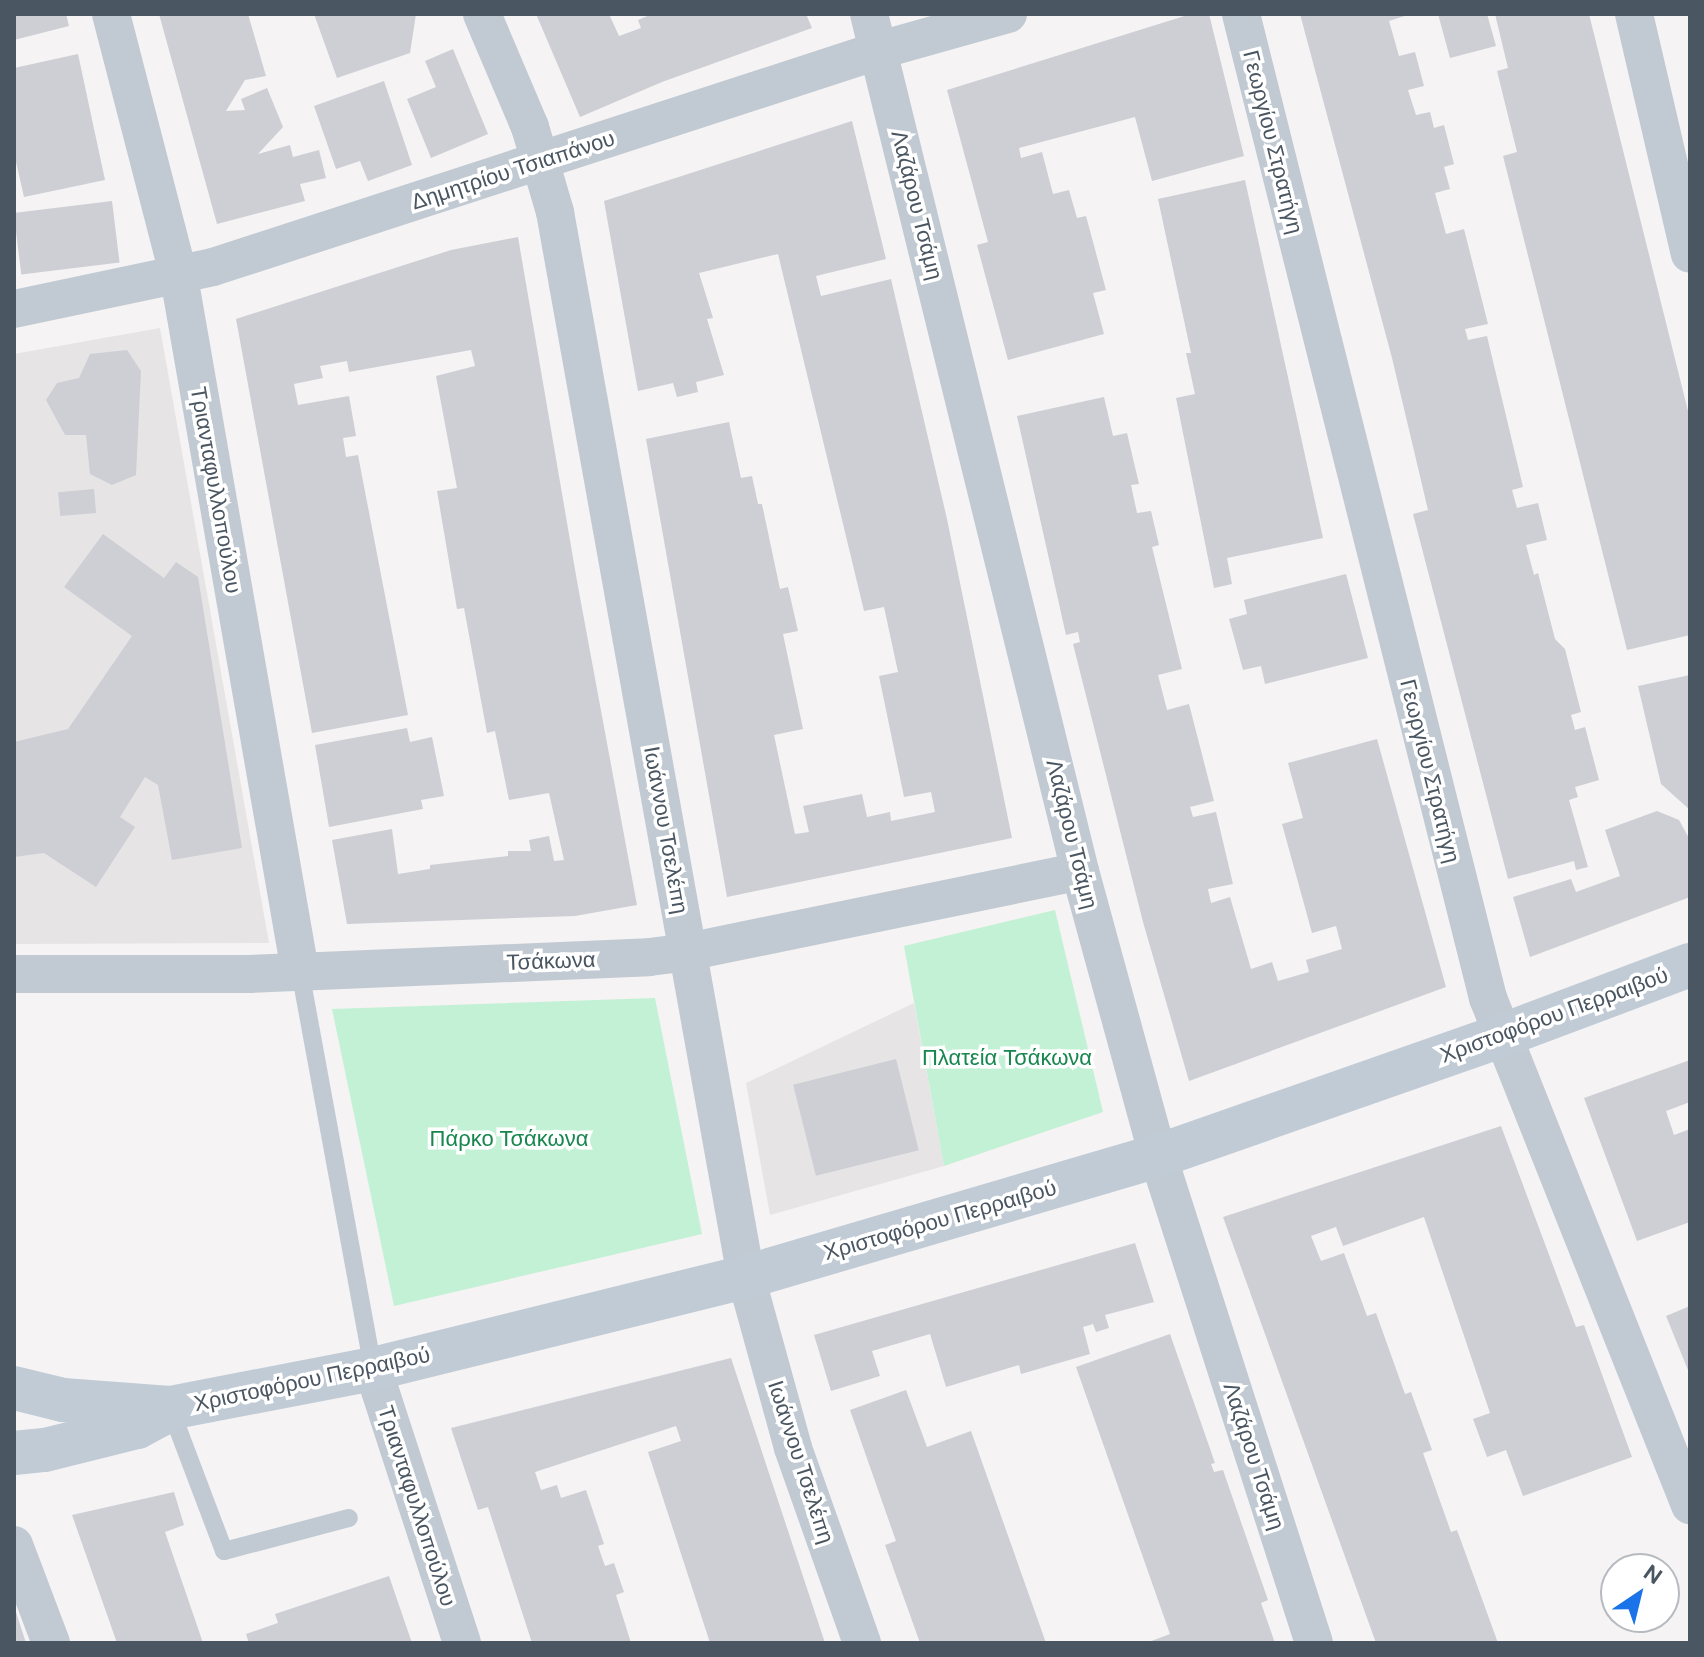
<!DOCTYPE html>
<html>
<head>
<meta charset="utf-8">
<style>
  body { margin:0 }
  #map { position:relative; width:1704px; height:1657px; overflow:hidden; background:#f5f3f3; font-family:"DM Sans",sans-serif }
  div>[style] { position:absolute }
  [style*='--x'] { left:calc(var(--x)*1px); top:calc(var(--y)*1px); width:calc(var(--w)*1px); rotate:calc(var(--a)*1deg) }
  .education>* { inset:0; background:#e6e4e5 }
  .green>* { inset:0; background:#c3f1d5 }
  .building>* { inset:0; background:#cdcfd5; transform-origin:0 0 }
  .lane>* { height:18px; margin:-9px; padding:0 9px; transform-origin:9px; border-radius:9px; background:#c1cad2 }
  .street>* { height:38px; margin:-19px; padding:0 19px; transform-origin:19px; border-radius:19px; background:#c1cad2 }
  .secondary>* { height:44px; margin:-22px; padding:0 22px; transform-origin:22px; border-radius:22px; background:#c1cbd6 }
  span { translate:-50% -50%; white-space:nowrap; text-align:center; line-height:1.15; -webkit-text-stroke:7px #fff; paint-order:stroke }
  .street-label { font-size:22px; color:#4a5661 }
  .park-label { font-size:22px; color:#17864f }
  .frame { position:absolute; inset:0; border:16px solid #4a5661; pointer-events:none }
  .north { position:absolute; left:1600px; top:1553px; width:80px; height:80px; box-sizing:border-box; background:#fff; border:2px solid #b7bbc0; border-radius:50%; rotate:35deg; font-size:22px; font-weight:700; line-height:32px; text-align:center; color:#4a5661 }
  .north::after { content:''; display:block; margin:auto; width:28px; height:36px; background:#1a73e8; clip-path:polygon(50% 0,100% 100%,50% 72%,0 100%) }
</style>
</head>
<body>
<div id="map">
  <div class="education">
    <div style="clip-path:polygon(160px 328px,269px 943px,14px 944px,14px 354px)"></div>
    <div style="clip-path:polygon(914px 1003px,944px 1166px,770px 1215px,746px 1083px)"></div>
  </div>
  <div class="green">
    <div style="clip-path:polygon(1055px 910px,1103px 1112px,944px 1166px,904px 946px)"></div>
    <div style="clip-path:polygon(655px 998px,702px 1234px,394px 1306px,332px 1009px)"></div>
  </div>
  <div class="building">
    <div style="clip-path:polygon(14px 14px,66px 14px,69px 26px,14px 40px)"></div>
    <div style="clip-path:polygon(159px 14px,248px 14px,266px 76px,245px 80px,226px 111px,245px 110px,241px 99px,267px 88px,283px 127px,258px 154px,290px 145px,293px 157px,319px 150px,326px 178px,300px 184px,305px 201px,217px 224px)"></div>
    <div style="clip-path:polygon(314px 14px,416px 14px,410px 53px,337px 78px)"></div>
    <div style="clip-path:polygon(536px 14px,609px 14px,619px 36px,641px 28px,638px 20px,652px 14px,806px 14px,812px 28px,662px 82px,580px 117px)"></div>
    <div style="clip-path:polygon(1191px 14px,1209px 14px,1244px 156px,1152px 181px,1135px 117px,1019px 148px,1021px 158px,1042px 152px,1053px 194px,1069px 190px,1077px 218px,1086px 216px,1106px 290px,1093px 293px,1104px 334px,1008px 360px,977px 245px,988px 242px,947px 90px)"></div>
    <div style="clip-path:polygon(1300px 14px,1411px 14px,1389px 21px,1399px 56px,1415px 52px,1424px 86px,1408px 90px,1416px 115px,1430px 112px,1434px 128px,1444px 125px,1454px 164px,1444px 167px,1450px 189px,1435px 193px,1446px 234px,1464px 229px,1488px 324px,1465px 329px,1468px 340px,1487px 336px,1523px 487px,1512px 490px,1517px 508px,1538px 503px,1547px 540px,1526px 545px,1534px 575px,1538px 573px,1555px 639px,1565px 649px,1581px 712px,1571px 715px,1575px 730px,1585px 727px,1599px 780px,1575px 787px,1578px 797px,1569px 800px,1588px 867px,1576px 870px,1574px 861px,1508px 879px,1413px 514px,1428px 510px,1392px 358px)"></div>
    <div style="clip-path:polygon(1438px 14px,1487px 14px,1496px 46px,1450px 58px)"></div>
    <div style="clip-path:polygon(1495px 14px,1589px 14px,1690px 419px,1690px 635px,1627px 650px,1503px 156px,1517px 152px,1497px 71px,1508px 68px)"></div>
    <div style="clip-path:polygon(453px 49px,488px 134px,431px 158px,407px 99px,436px 87px,425px 61px)"></div>
    <div style="clip-path:polygon(78px 54px,105px 180px,24px 197px,14px 153px,14px 68px)"></div>
    <div style="clip-path:polygon(384px 81px,412px 165px,368px 181px,360px 161px,336px 169px,314px 106px)"></div>
    <div style="clip-path:polygon(852px 121px,886px 259px,816px 276px,821px 296px,891px 279px,947px 519px,1012px 838px,727px 897px,646px 439px,729px 422px,741px 478px,752px 476px,758px 504px,762px 504px,780px 589px,788px 587px,798px 631px,783px 634px,803px 729px,774px 735px,795px 834px,809px 832px,803px 806px,862px 794px,867px 817px,890px 812px,891px 821px,935px 812px,931px 792px,904px 797px,879px 676px,898px 672px,884px 607px,864px 611px,778px 254px,699px 273px,713px 318px,707px 319px,724px 375px,696px 382px,698px 392px,677px 397px,673px 383px,638px 391px,604px 201px)"></div>
    <div style="clip-path:polygon(1245px 180px,1323px 538px,1227px 558px,1232px 584px,1214px 588px,1176px 398px,1195px 394px,1186px 353px,1191px 353px,1158px 199px)"></div>
    <div style="left:112px;top:201px;width:62px;height:99px;rotate:83deg"></div>
    <div style="clip-path:polygon(518px 237px,577px 581px,637px 905px,575px 916px,347px 924px,332px 840px,392px 829px,398px 874px,430px 869px,430px 865px,508px 856px,508px 851px,531px 851px,529px 840px,549px 836px,554px 861px,564px 860px,549px 793px,509px 800px,495px 731px,487px 733px,464px 608px,457px 609px,437px 491px,457px 488px,436px 376px,475px 366px,471px 350px,349px 372px,347px 361px,320px 366px,323px 378px,294px 384px,298px 405px,349px 396px,356px 436px,343px 438px,346px 457px,358px 455px,408px 715px,312px 733px,236px 319px,451px 250px)"></div>
    <div style="clip-path:polygon(127px 350px,141px 371px,136px 475px,112px 485px,90px 474px,86px 435px,65px 435px,46px 400px,57px 383px,79px 378px,90px 354px)"></div>
    <div style="clip-path:polygon(1104px 397px,1113px 436px,1127px 433px,1139px 484px,1131px 485px,1137px 513px,1151px 511px,1159px 545px,1152px 547px,1182px 669px,1158px 675px,1167px 710px,1189px 704px,1214px 801px,1190px 807px,1193px 817px,1216px 812px,1233px 884px,1208px 889px,1211px 903px,1230px 897px,1251px 969px,1272px 962px,1278px 981px,1309px 972px,1306px 960px,1342px 949px,1336px 926px,1312px 933px,1282px 824px,1303px 818px,1288px 763px,1377px 739px,1446px 987px,1189px 1081px,1143px 922px,1073px 644px,1080px 642px,1078px 632px,1066px 635px,1017px 416px)"></div>
    <div style="left:94px;top:489px;width:24px;height:36px;rotate:85deg"></div>
    <div style="clip-path:polygon(103px 534px,164px 578px,176px 562px,198px 577px,242px 848px,172px 860px,158px 785px,145px 777px,120px 817px,135px 827px,96px 887px,44px 853px,14px 857px,14px 742px,68px 729px,132px 636px,64px 587px)"></div>
    <div style="clip-path:polygon(1346px 574px,1368px 658px,1265px 684px,1261px 666px,1243px 670px,1229px 619px,1247px 614px,1244px 600px)"></div>
    <div style="clip-path:polygon(1690px 675px,1690px 810px,1661px 784px,1638px 686px)"></div>
    <div style="clip-path:polygon(407px 728px,410px 742px,432px 737px,444px 796px,421px 800px,423px 809px,329px 827px,315px 745px)"></div>
    <div style="clip-path:polygon(1657px 811px,1679px 820px,1690px 840px,1690px 897px,1530px 957px,1513px 897px,1571px 879px,1576px 892px,1620px 876px,1605px 830px)"></div>
    <div style="left:896px;top:1059px;width:94px;height:106px;rotate:76deg"></div>
    <div style="clip-path:polygon(1690px 1060px,1690px 1102px,1666px 1111px,1674px 1135px,1690px 1129px,1690px 1222px,1637px 1241px,1584px 1098px)"></div>
    <div style="clip-path:polygon(1501px 1126px,1573px 1319px,1576px 1327px,1584px 1325px,1632px 1457px,1523px 1496px,1506px 1450px,1487px 1457px,1473px 1419px,1490px 1413px,1424px 1217px,1343px 1246px,1336px 1227px,1311px 1236px,1321px 1261px,1344px 1253px,1367px 1316px,1376px 1313px,1405px 1394px,1411px 1392px,1432px 1450px,1423px 1453px,1451px 1532px,1457px 1530px,1498px 1643px,1376px 1643px,1223px 1217px)"></div>
    <div style="clip-path:polygon(1135px 1243px,1154px 1302px,1105px 1315px,1109px 1328px,1096px 1332px,1093px 1324px,1083px 1327px,1090px 1354px,1021px 1374px,1019px 1365px,946px 1387px,930px 1334px,872px 1351px,880px 1376px,831px 1391px,814px 1335px)"></div>
    <div style="clip-path:polygon(1690px 1306px,1690px 1375px,1666px 1316px)"></div>
    <div style="clip-path:polygon(1170px 1334px,1215px 1463px,1211px 1464px,1214px 1472px,1223px 1470px,1268px 1600px,1261px 1603px,1275px 1643px,1146px 1643px,1170px 1634px,1076px 1367px)"></div>
    <div style="clip-path:polygon(731px 1358px,825px 1643px,710px 1643px,648px 1452px,681px 1441px,676px 1426px,535px 1472px,541px 1490px,557px 1485px,561px 1498px,586px 1490px,604px 1544px,598px 1546px,605px 1566px,614px 1563px,624px 1592px,616px 1595px,631px 1643px,532px 1643px,488px 1507px,478px 1510px,451px 1428px)"></div>
    <div style="clip-path:polygon(906px 1390px,927px 1447px,971px 1431px,1046px 1643px,920px 1643px,885px 1545px,896px 1541px,850px 1410px)"></div>
    <div style="clip-path:polygon(174px 1492px,184px 1525px,165px 1532px,203px 1643px,117px 1643px,72px 1515px)"></div>
    <div style="clip-path:polygon(389px 1576px,412px 1643px,249px 1643px,246px 1634px,278px 1623px,275px 1614px)"></div>
    <div style="clip-path:polygon(14px 1609px,15px 1609px,26px 1643px,14px 1643px)"></div>
  </div>
  <div class="lane">
    <div style="--x:300;--y:971;--w:405;--a:79.6"></div>
    <div style="--x:170;--y:1408;--w:153;--a:69.3"></div>
    <div style="--x:224;--y:1551;--w:129;--a:-14.8"></div>
  </div>
  <div class="street">
    <div style="--x:111;--y:14;--w:272;--a:75.5"></div>
    <div style="--x:179;--y:277;--w:704;--a:80.11"></div>
    <div style="--x:482;--y:14;--w:123;--a:67"></div>
    <div style="--x:530;--y:127;--w:89;--a:73.6"></div>
    <div style="--x:555;--y:212;--w:1082;--a:79.83"></div>
    <div style="--x:746;--y:1277;--w:177;--a:74.6"></div>
    <div style="--x:793;--y:1448;--w:207;--a:70.5"></div>
    <div style="--x:869;--y:14;--w:883;--a:76.17"></div>
    <div style="--x:1080;--y:871;--w:295;--a:74.7"></div>
    <div style="--x:1158;--y:1156;--w:511;--a:72.24"></div>
    <div style="--x:1241;--y:14;--w:1015;--a:75.91"></div>
    <div style="--x:1488;--y:998;--w:546;--a:68.28"></div>
    <div style="--x:1634;--y:14;--w:246;--a:76.9"></div>
    <div style="--x:14;--y:309;--w:203;--a:-11.9"></div>
    <div style="--x:213;--y:267;--w:701;--a:-18.02"></div>
    <div style="--x:880;--y:50;--w:133;--a:-15.7"></div>
    <div style="--x:14;--y:974;--w:235;--a:0"></div>
    <div style="--x:249;--y:974;--w:400;--a:-2.4"></div>
    <div style="--x:649;--y:957;--w:38;--a:-7"></div>
    <div style="--x:687;--y:952;--w:401;--a:-11.6"></div>
    <div style="--x:373;--y:1369;--w:288;--a:72"></div>
    <div style="--x:14;--y:1545;--w:105;--a:69.3"></div>
  </div>
  <div class="secondary">
    <div style="--x:14;--y:1388;--w:50;--a:13.8"></div>
    <div style="--x:63;--y:1400;--w:107;--a:4.3"></div>
    <div style="--x:170;--y:1408;--w:207;--a:-10.9"></div>
    <div style="--x:373;--y:1369;--w:384;--a:-13.9"></div>
    <div style="--x:746;--y:1277;--w:429;--a:-16.4"></div>
    <div style="--x:1158;--y:1156;--w:363;--a:-19.3"></div>
    <div style="--x:1501;--y:1036;--w:202;--a:-20.6"></div>
    <div style="--x:14;--y:1453;--w:31;--a:-6"></div>
    <div style="--x:45;--y:1450;--w:95;--a:-14"></div>
    <div style="--x:137;--y:1427;--w:27;--a:-28"></div>
  </div>
  <div class="street-label">
    <span style="left:1273px;top:142px;rotate:76deg">Γεωργίου Στρατήγη</span>
    <span style="left:513px;top:170px;rotate:-18deg">Δημητρίου Τσιαπάνου</span>
    <span style="left:917px;top:205px;rotate:76deg">Λαζάρου Τσάμη</span>
    <span style="left:216px;top:490px;rotate:80deg">Τριανταφυλλοπούλου</span>
    <span style="left:1430px;top:771px;rotate:76deg">Γεωργίου Στρατήγη</span>
    <span style="left:666px;top:830px;rotate:80deg">Ιωάννου Τσελέπη</span>
    <span style="left:1072px;top:834px;rotate:76deg">Λαζάρου Τσάμη</span>
    <span style="left:551px;top:961px;rotate:-2deg">Τσάκωνα</span>
    <span style="left:1554px;top:1015px;rotate:-20deg">Χριστοφόρου Περραιβού</span>
    <span style="left:940px;top:1220px;rotate:-16deg">Χριστοφόρου Περραιβού</span>
    <span style="left:312px;top:1379px;rotate:-12deg">Χριστοφόρου Περραιβού</span>
    <span style="left:1254px;top:1456px;rotate:72deg">Λαζάρου Τσάμη</span>
    <span style="left:801px;top:1462px;rotate:72deg">Ιωάννου Τσελέπη</span>
    <span style="left:417px;top:1506px;rotate:72deg">Τριανταφυλλοπούλου</span>
  </div>
  <div class="park-label">
    <span style="left:1007px;top:1058px">Πλατεία Τσάκωνα</span>
    <span style="left:509px;top:1139px">Πάρκο Τσάκωνα</span>
  </div>
  <div class="frame"></div>
  <div class="north">N</div>
</div>
</body>
</html>
